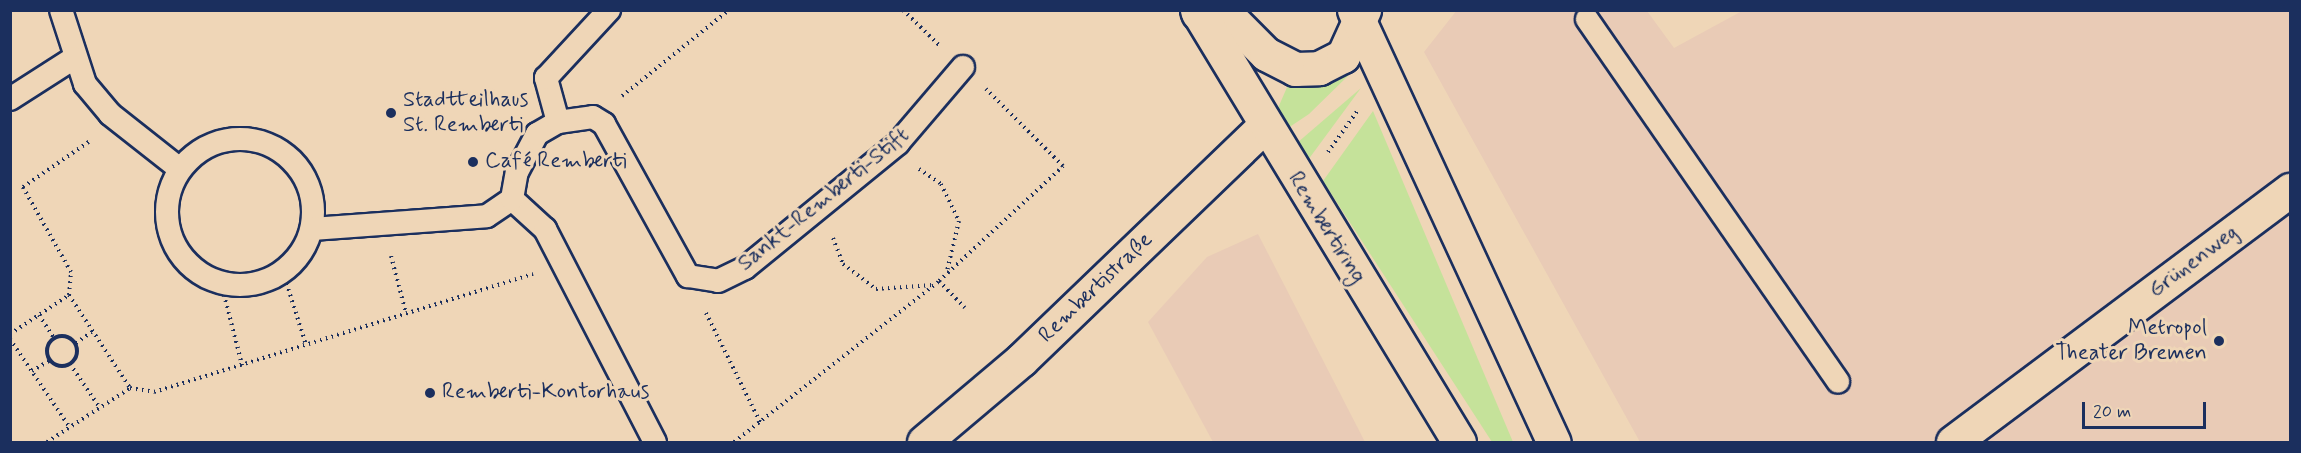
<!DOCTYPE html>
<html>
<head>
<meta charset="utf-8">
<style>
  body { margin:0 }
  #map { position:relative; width:2301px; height:453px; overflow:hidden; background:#efd6b7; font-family:Mynerve,sans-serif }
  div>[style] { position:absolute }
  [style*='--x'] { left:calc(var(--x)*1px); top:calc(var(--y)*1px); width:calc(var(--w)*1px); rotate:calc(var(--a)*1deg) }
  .built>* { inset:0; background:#e9cbb6 }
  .green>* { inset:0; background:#c5e29a }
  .path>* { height:4px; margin-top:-2px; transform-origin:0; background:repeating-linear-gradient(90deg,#1b2f5e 0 1.5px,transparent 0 6px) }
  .path>.ring { margin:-2px; padding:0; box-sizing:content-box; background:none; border:4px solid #1b2f5e; border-radius:50% }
  .roads { filter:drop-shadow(2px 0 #1b2f5e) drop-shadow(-2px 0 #1b2f5e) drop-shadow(0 2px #1b2f5e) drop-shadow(0 -2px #1b2f5e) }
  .service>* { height:22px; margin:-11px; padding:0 11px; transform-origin:11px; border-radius:11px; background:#efd6b7 }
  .service>.ring { margin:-11px; padding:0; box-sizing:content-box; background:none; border:22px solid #efd6b7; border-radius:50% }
  .minor>* { height:33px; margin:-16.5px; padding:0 16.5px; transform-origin:16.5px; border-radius:16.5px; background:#efd6b7 }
  .primary>* { height:33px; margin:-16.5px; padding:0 16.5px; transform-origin:16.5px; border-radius:16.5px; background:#efd6b7 }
  .dots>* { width:16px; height:16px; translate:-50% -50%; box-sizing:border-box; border:3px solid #efd6b7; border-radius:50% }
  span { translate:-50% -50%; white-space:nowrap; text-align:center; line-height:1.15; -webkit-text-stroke:6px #efd6b7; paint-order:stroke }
  .poi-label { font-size:22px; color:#1b2f5e }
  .left { translate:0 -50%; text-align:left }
  .right { translate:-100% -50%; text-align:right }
  .street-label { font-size:22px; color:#1b2f5e }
  .frame { position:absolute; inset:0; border:12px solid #1b2f5e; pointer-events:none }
  .scale { position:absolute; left:2082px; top:402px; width:124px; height:27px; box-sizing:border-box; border:3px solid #1b2f5e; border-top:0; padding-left:8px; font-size:18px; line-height:21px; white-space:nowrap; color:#1b2f5e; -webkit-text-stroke:4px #efd6b7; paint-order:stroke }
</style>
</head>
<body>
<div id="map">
  <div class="built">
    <div style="clip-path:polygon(1457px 10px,1647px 11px,1674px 48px,1742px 11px,2290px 11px,2290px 442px,1640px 442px,1424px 52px)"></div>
    <div style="clip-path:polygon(1258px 234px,1365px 442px,1213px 442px,1148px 322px,1207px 257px)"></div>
  </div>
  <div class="green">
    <div style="clip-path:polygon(1353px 71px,1309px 114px,1288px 128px,1278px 108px,1288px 85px,1331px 81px)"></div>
    <div style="clip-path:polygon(1361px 88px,1308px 160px,1297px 143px)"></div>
    <div style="clip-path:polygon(1373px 111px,1513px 442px,1492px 442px,1323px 181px)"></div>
  </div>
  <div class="path">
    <div style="--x:903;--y:10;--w:50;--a:44.2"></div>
    <div style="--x:622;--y:96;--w:137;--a:-38.8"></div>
    <div style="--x:1328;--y:152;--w:52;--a:-54.5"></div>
    <div style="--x:919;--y:169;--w:27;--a:34"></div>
    <div style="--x:941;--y:184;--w:41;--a:64.1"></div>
    <div style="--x:959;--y:221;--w:51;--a:103.5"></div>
    <div style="--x:833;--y:238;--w:28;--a:69"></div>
    <div style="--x:843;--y:264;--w:41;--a:37.1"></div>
    <div style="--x:876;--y:289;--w:56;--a:-4.1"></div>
    <div style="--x:391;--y:256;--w:59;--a:75.3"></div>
    <div style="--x:283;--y:272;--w:77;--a:72.5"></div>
    <div style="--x:939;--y:281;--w:37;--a:46"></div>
    <div style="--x:221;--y:283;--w:85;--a:75.6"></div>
    <div style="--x:69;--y:295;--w:23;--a:-85"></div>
    <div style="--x:71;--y:272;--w:98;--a:-119.5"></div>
    <div style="--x:23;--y:187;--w:81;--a:-34.5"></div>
    <div style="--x:706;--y:313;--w:122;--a:63.6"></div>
    <div style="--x:39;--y:315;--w:27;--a:57"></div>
    <div style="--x:10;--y:334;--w:71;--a:-33.5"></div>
    <div style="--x:69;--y:295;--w:111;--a:56.7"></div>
    <div class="ring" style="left:47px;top:336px;width:26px;height:26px"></div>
    <div style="--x:10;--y:339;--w:107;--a:56"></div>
    <div style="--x:76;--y:343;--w:19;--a:-35"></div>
    <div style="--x:70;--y:364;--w:53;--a:55.7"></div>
    <div style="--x:32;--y:371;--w:21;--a:-31"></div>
    <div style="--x:47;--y:442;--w:99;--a:-33"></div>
    <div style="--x:130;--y:388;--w:24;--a:9"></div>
    <div style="--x:154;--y:392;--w:397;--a:-17.3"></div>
    <div style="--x:734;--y:442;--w:261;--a:-38.1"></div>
    <div style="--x:939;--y:281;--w:169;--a:-42.8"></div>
    <div style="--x:1063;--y:166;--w:109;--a:-135"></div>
  </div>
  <div class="roads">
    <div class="service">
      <div style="--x:61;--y:10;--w:78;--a:72"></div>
      <div style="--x:85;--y:84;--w:39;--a:50"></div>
      <div style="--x:110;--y:114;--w:89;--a:38.2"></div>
      <div style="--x:1587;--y:19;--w:441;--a:55.3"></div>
      <div style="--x:10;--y:99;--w:76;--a:-32.6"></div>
      <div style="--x:558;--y:122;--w:46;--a:-105.3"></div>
      <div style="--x:546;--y:78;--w:93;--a:-47.2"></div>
      <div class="ring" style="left:167px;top:139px;width:124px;height:124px"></div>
      <div style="--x:512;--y:199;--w:45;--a:42.3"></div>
      <div style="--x:545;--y:229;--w:240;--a:62.7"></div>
      <div style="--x:312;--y:229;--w:175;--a:-4.2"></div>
      <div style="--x:487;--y:216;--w:30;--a:-34"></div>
      <div style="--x:512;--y:199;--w:27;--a:-80"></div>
      <div style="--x:517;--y:172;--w:43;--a:-62.2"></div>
      <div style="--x:537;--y:134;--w:24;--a:-30"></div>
      <div style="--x:558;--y:122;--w:35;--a:-8"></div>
      <div style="--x:593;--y:117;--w:13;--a:32"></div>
      <div style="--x:604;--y:124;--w:174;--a:61.1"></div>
      <div style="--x:688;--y:276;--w:30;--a:9"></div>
      <div style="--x:718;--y:281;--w:30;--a:-26"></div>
      <div style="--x:745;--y:268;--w:198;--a:-39.2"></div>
      <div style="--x:898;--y:143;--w:100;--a:-49.5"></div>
    </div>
    <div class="minor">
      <div style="--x:1198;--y:13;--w:32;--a:9"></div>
      <div style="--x:1230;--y:18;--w:51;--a:45"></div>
      <div style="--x:1266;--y:54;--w:33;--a:27"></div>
      <div style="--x:1295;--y:69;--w:24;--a:-2"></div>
      <div style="--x:1319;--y:68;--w:27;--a:-27"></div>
      <div style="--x:1343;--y:56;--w:51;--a:-65.5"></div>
      <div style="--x:924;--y:442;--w:127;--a:-40.2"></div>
      <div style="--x:1021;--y:360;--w:336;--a:-43.9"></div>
      <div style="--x:1953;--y:442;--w:421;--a:-36.8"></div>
    </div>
    <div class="primary">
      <div style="--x:1197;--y:10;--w:505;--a:58.76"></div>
      <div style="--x:1354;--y:10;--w:476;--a:65.2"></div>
    </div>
  </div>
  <div class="dots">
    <div style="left:391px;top:113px;background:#1b2f5e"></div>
    <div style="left:473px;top:162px;background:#1b2f5e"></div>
    <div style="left:2219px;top:341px;background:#1b2f5e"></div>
    <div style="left:430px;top:393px;background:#1b2f5e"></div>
  </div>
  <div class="poi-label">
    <span class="left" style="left:403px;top:113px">Stadtteilhaus<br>St. Remberti</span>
    <span class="left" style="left:485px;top:162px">Café Remberti</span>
    <span class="right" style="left:2207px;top:341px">Metropol<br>Theater Bremen</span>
    <span class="left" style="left:442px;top:393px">Remberti-Kontorhaus</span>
  </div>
  <div class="street-label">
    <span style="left:824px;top:200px;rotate:-39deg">Sankt-Remberti-Stift</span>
    <span style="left:1326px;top:228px;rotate:58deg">Rembertiring</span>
    <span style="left:2194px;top:262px;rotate:-37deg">Grünenweg</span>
    <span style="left:1096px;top:288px;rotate:-44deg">Rembertistraße</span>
  </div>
  <div class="frame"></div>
  <div class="scale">20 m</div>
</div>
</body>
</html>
